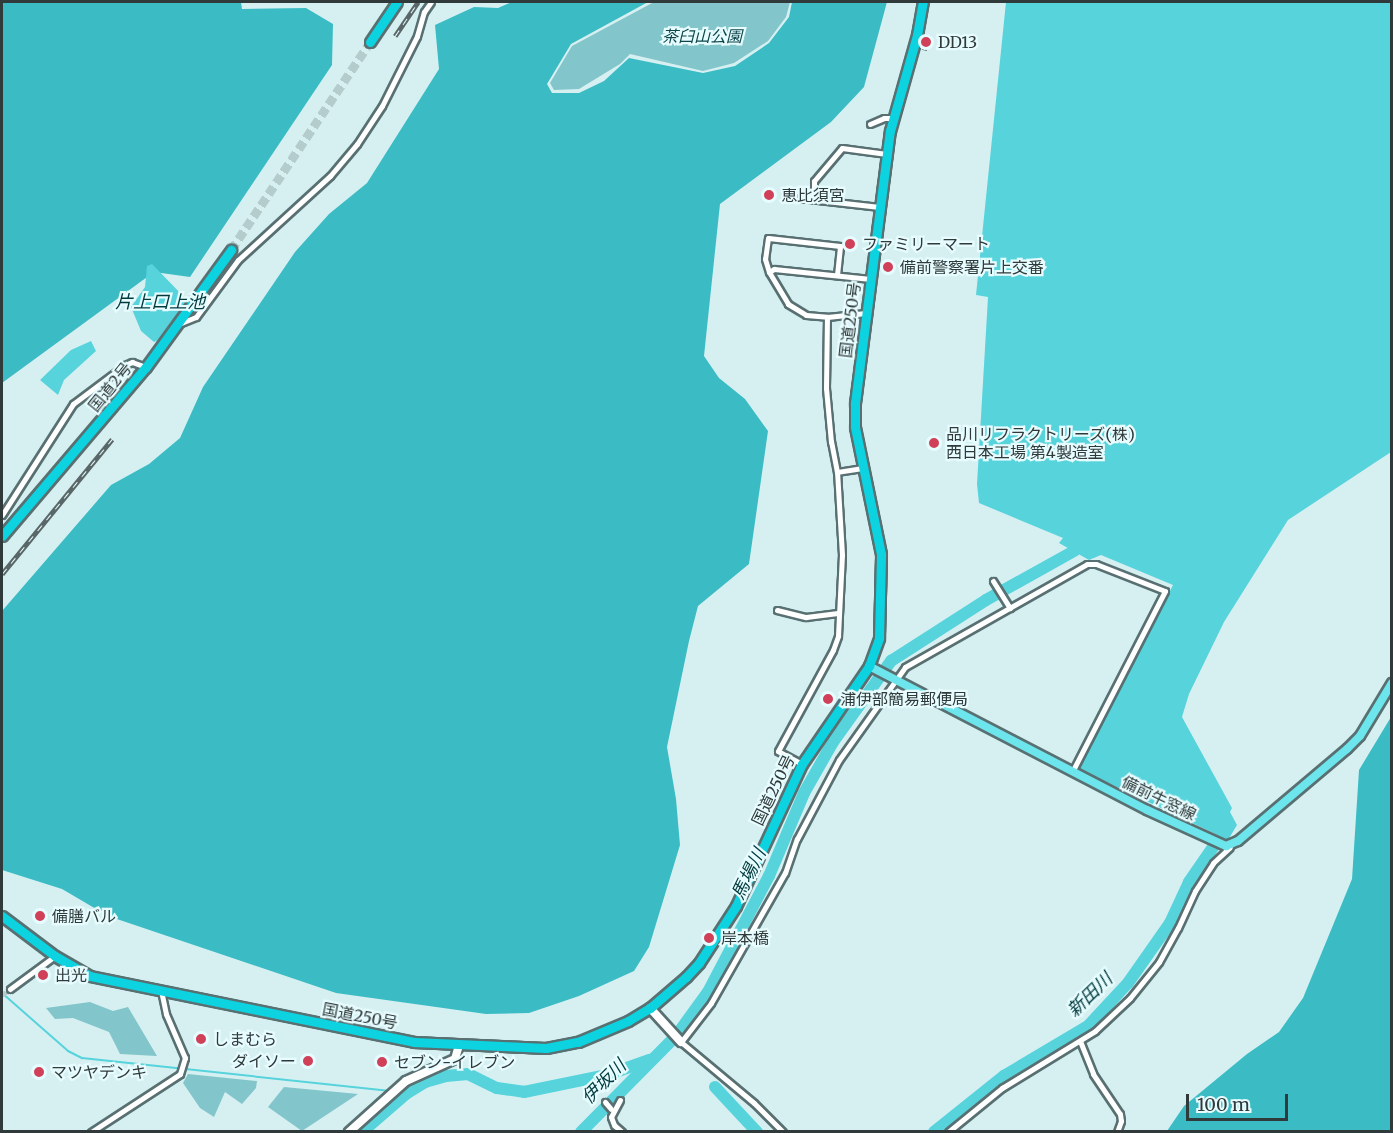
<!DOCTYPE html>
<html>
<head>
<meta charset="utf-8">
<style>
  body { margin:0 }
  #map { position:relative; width:1393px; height:1133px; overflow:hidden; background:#d6f0f2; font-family:Merriweather,"Noto Sans JP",serif }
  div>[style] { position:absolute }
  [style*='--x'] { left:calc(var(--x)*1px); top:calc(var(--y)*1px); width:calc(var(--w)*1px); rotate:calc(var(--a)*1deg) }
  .green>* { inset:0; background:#82c5ca }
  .forest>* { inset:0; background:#3bbcc5 }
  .water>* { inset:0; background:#57d3dc }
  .stream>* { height:2px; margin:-1px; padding:0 1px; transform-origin:1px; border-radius:1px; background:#57d3dc }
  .river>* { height:12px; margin:-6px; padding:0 6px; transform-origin:6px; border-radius:6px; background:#57d3dc }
  .street-tunnel>* { height:5px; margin-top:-2.5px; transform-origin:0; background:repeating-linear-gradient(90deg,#b5cccd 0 5px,transparent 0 7.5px) }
  .highway-tunnel>* { height:9px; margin-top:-4.5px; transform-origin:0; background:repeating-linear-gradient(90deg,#b5cccd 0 9px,transparent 0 13.5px) }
  .roads { filter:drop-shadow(2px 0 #597072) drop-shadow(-2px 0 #597072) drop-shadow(0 2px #597072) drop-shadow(0 -2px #597072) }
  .street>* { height:5px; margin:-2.5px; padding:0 2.5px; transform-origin:2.5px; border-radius:2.5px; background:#fff }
  .secondary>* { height:8px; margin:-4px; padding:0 4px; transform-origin:4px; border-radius:4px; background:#fff }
  .primary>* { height:8px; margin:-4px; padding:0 4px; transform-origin:4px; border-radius:4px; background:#6de5ec }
  .highway>* { height:9px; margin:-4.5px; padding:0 4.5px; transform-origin:4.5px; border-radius:4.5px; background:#0cd3df }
  .rail>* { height:4.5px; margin-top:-2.25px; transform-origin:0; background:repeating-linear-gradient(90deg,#e7fcfe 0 7px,#596768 0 14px); box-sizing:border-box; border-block:2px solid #596768 }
  .dots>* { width:16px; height:16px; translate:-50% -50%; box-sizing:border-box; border:3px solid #e7fcfe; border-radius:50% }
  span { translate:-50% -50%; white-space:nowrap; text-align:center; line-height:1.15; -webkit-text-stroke:4.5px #e7fcfe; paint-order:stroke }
  .park-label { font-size:16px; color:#0d464a; font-style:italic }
  .poi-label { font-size:16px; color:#303a3b }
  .left { translate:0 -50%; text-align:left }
  .right { translate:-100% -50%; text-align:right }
  .street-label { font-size:16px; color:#303a3b }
  .water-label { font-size:18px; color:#003a3e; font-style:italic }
  .frame { position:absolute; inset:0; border:3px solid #303a3b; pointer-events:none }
  .scale { position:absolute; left:1186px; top:1094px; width:102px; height:27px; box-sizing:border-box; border:3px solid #303a3b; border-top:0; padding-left:8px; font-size:18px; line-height:21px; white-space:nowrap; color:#303a3b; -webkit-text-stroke:4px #e7fcfe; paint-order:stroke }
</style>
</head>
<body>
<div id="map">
  <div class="green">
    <div style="clip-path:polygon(654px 2px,790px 2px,786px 17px,768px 41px,734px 63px,703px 71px,630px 54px,620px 64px,579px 89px,554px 90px,550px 83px,572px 46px)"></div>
    <div style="clip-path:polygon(90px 1002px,113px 1011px,128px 1007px,157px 1056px,120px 1054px,109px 1032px,73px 1018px,55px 1019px,46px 1008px)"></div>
    <div style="clip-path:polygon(188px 1074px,257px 1081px,256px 1088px,242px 1104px,225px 1092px,214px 1117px,200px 1108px,183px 1083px)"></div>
    <div style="clip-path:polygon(284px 1087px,358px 1094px,302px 1131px,268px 1107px)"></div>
  </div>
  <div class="forest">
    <div style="clip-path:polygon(2px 2px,241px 2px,242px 9px,306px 8px,333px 24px,332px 65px,190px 277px,154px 272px,2px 383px)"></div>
    <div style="clip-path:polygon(512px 2px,648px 2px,571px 44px,547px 84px,552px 93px,579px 93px,604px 81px,629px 58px,703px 73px,735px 66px,769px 43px,789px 17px,792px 2px,887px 2px,864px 87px,831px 122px,720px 204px,704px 356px,719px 378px,745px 399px,768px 431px,749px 564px,698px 606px,689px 641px,667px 747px,676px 799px,680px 845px,649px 947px,634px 971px,579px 996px,529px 1013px,486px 1014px,336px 993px,108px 916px,62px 889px,2px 870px,2px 611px,111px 485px,149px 464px,180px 438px,203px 387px,295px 252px,329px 214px,367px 183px,439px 69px,435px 25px,474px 7px,498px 8px)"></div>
    <div style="clip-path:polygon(1391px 717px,1391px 1131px,1167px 1131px,1184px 1106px,1247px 1054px,1279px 1032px,1303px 998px,1352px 879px,1359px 770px)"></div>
  </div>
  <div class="water">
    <div style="clip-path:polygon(1006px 2px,1391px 2px,1391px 452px,1288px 520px,1224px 622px,1189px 694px,1182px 717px,1232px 808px,1230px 812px,1237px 825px,1228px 840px,1077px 768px,1173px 585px,1101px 555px,1089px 560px,1059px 543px,1063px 538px,979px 503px,977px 484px,988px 297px,976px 295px)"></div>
    <div style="clip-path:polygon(152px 264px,187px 300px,158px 340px,154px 342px,141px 331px,131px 307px,145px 287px,147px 266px)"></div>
    <div style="clip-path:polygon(91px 341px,96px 351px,64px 380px,58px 395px,40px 380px,71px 350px)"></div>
  </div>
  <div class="stream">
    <div style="--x:2;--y:993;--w:88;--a:41.3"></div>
    <div style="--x:68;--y:1051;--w:16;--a:27"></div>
    <div style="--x:82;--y:1058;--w:310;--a:6.1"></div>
    <div style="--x:399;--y:1092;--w:8;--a:7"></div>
  </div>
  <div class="river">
    <div style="--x:715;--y:1087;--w:62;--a:47"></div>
    <div style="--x:362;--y:1132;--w:60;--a:-40.9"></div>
    <div style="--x:407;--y:1093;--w:21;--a:-31"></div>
    <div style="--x:425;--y:1082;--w:22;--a:-16"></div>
    <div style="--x:446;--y:1076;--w:22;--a:-5"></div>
    <div style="--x:468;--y:1074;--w:32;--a:26"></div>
    <div style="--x:497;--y:1088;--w:27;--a:8"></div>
    <div style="--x:524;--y:1092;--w:85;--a:-11.6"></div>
    <div style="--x:607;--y:1075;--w:45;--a:-19.7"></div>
    <div style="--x:581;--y:1132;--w:135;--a:-45.3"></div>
    <div style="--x:676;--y:1036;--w:54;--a:-54"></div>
    <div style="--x:708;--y:992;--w:131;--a:-62.3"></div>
    <div style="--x:769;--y:876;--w:90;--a:-67.1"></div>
    <div style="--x:804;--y:793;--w:59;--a:-60.4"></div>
    <div style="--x:833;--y:742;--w:100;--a:-54.4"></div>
    <div style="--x:891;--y:661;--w:113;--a:-32.7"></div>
    <div style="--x:986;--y:600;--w:101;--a:-29.1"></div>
    <div style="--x:934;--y:1132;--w:90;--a:-38.7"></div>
    <div style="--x:1004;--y:1076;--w:98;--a:-30.8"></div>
    <div style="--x:1088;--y:1026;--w:59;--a:-47.1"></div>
    <div style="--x:1128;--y:983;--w:73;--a:-55"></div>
    <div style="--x:1170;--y:923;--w:45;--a:-65.1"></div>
    <div style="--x:1189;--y:882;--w:55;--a:-55.4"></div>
  </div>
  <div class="street-tunnel">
    <div style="--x:2;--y:995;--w:10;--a:-37"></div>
  </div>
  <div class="highway-tunnel">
    <div style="--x:231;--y:250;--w:250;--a:-56.2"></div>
  </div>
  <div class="roads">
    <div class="street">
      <div style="--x:870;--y:124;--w:15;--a:-23"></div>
      <div style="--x:884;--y:118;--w:10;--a:0"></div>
      <div style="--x:800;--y:198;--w:80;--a:6.5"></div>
      <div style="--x:814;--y:199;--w:18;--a:-90"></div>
      <div style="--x:814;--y:181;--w:43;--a:-49.7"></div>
      <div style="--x:842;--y:148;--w:45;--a:7.6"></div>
      <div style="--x:769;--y:272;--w:6;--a:-31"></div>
      <div style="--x:774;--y:269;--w:97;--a:5.9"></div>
      <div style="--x:837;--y:275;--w:29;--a:-84"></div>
      <div style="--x:840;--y:246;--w:72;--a:-173.7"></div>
      <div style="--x:768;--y:238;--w:21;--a:98"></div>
      <div style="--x:765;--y:259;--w:14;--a:73"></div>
      <div style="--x:769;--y:272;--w:37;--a:59"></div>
      <div style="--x:788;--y:304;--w:21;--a:31"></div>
      <div style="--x:806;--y:315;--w:21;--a:5"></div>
      <div style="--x:827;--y:317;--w:39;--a:-6"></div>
      <div style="--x:181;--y:323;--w:16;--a:-22"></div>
      <div style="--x:196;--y:317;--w:71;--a:-53.6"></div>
      <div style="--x:238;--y:260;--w:125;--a:-42.4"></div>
      <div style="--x:330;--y:176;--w:42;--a:-49.8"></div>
      <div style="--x:357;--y:144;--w:45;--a:-56.7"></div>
      <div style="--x:382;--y:106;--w:78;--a:-63.4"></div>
      <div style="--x:417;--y:36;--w:25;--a:-74"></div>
      <div style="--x:424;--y:12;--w:12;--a:-55"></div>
      <div style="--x:837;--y:472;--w:25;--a:-9"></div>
      <div style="--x:2;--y:515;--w:132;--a:-57.4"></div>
      <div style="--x:73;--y:404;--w:65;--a:-36.9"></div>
      <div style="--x:125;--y:365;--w:8;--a:-23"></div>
      <div style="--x:132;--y:362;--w:15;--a:20"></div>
      <div style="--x:993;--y:581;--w:32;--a:58"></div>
      <div style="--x:777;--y:610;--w:30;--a:14"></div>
      <div style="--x:806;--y:617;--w:32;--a:-7"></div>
      <div style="--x:802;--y:764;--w:27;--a:-152"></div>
      <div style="--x:778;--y:751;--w:115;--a:-61.4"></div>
      <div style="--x:833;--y:650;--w:15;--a:-70"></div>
      <div style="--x:838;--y:636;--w:81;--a:-87.2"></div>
      <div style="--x:842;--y:555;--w:83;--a:-93.4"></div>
      <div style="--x:837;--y:472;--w:31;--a:-101"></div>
      <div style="--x:831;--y:442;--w:54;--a:-95.3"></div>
      <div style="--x:826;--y:388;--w:71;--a:-89.2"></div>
      <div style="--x:10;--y:989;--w:56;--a:-36.3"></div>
      <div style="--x:1080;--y:1041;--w:35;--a:68"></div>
      <div style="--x:1093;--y:1074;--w:48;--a:56"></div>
      <div style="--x:1120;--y:1114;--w:7;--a:82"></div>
      <div style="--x:1121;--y:1121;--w:12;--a:110"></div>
      <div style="--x:620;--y:1100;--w:19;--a:118"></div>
      <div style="--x:611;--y:1117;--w:9;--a:69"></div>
      <div style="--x:614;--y:1125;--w:11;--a:41"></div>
      <div style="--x:605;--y:1102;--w:9;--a:49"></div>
      <div style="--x:91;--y:1132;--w:106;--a:-33.1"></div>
      <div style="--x:180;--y:1074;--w:17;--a:-73"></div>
      <div style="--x:185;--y:1058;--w:48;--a:-113.4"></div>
      <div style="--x:166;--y:1014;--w:25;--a:-102"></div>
      <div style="--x:783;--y:1132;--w:41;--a:-135"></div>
      <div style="--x:754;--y:1103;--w:95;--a:-140.1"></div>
      <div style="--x:681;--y:1042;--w:49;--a:-52.4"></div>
      <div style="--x:711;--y:1003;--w:150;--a:-60.4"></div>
      <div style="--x:785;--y:873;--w:36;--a:-71"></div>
      <div style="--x:797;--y:839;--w:89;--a:-62"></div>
      <div style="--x:839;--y:760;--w:114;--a:-54.6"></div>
      <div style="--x:905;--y:667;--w:209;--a:-29.5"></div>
      <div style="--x:1087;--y:564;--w:9;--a:0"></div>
      <div style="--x:1096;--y:564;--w:74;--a:21.4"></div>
      <div style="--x:1165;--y:591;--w:201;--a:117.2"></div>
      <div style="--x:948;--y:1132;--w:70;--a:-39.2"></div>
      <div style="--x:1002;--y:1088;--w:109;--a:-31.5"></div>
      <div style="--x:1095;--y:1031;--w:48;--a:-43.3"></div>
      <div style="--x:1130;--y:998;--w:46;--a:-51.1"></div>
      <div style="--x:1159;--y:962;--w:39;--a:-61"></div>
      <div style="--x:1178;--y:928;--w:41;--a:-65.3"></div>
      <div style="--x:1195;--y:891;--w:33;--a:-57"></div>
      <div style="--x:1213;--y:863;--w:23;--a:-43"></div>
    </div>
    <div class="secondary">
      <div style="--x:650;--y:1008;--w:46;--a:47.6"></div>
      <div style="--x:349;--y:1132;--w:76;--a:-41.8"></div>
      <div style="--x:406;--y:1081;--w:54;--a:-24.2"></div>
      <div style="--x:455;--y:1059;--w:15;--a:-74"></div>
    </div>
    <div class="primary">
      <div style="--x:869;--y:666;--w:313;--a:27.4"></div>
      <div style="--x:1147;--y:810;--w:87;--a:24.5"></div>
      <div style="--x:1226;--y:846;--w:13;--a:-23"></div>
      <div style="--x:1238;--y:841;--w:143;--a:-40.2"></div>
      <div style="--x:1347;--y:749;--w:18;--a:-45"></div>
      <div style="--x:1360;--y:736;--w:62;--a:-58.9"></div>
    </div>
    <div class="highway">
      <div style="--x:370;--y:42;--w:48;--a:-56"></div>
      <div style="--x:2;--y:536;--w:222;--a:-49.6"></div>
      <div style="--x:146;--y:367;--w:145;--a:-54"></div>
      <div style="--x:2;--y:916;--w:66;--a:37"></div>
      <div style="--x:55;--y:956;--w:40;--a:29.7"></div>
      <div style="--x:90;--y:976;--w:331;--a:11.5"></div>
      <div style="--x:414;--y:1042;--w:132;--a:2.6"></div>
      <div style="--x:546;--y:1048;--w:33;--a:-11"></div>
      <div style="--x:578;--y:1042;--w:54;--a:-22.8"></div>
      <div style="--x:628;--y:1021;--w:26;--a:-31"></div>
      <div style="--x:650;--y:1008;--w:48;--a:-40.7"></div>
      <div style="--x:686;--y:977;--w:19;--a:-47"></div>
      <div style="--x:699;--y:963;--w:68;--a:-57"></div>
      <div style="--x:736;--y:906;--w:157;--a:-65.1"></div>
      <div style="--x:802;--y:764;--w:119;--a:-55.6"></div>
      <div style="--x:869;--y:666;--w:30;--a:-70"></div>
      <div style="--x:879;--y:638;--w:84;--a:-88.6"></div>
      <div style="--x:881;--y:554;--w:130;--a:-101.6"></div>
      <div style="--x:855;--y:427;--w:24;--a:-90"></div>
      <div style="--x:855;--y:403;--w:274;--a:-82.7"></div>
      <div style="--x:890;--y:131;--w:100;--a:-74.3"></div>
      <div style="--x:917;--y:35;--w:34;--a:-80"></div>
    </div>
  </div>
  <div class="rail">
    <div style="--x:395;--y:36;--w:41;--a:-55.9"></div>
    <div style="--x:924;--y:50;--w:16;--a:-76"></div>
    <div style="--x:2;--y:574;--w:174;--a:-50.8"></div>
  </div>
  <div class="dots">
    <div style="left:926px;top:42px;background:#d04058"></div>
    <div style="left:769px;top:195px;background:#d04058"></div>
    <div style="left:850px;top:244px;background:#d04058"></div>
    <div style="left:888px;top:267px;background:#d04058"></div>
    <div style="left:934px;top:443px;background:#d04058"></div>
    <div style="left:828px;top:699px;background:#d04058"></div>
    <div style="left:40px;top:916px;background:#d04058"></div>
    <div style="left:709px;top:938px;background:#d04058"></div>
    <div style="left:43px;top:975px;background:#d04058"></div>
    <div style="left:201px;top:1039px;background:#d04058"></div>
    <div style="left:308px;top:1061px;background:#d04058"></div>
    <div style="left:382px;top:1062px;background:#d04058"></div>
    <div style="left:39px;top:1072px;background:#d04058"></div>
  </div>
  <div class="park-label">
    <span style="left:702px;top:36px">茶臼山公園</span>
  </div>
  <div class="poi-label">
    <span class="left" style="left:938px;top:42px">DD13</span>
    <span class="left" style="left:781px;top:195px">恵比須宮</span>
    <span class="left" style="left:862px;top:244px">ファミリーマート</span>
    <span class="left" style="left:900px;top:267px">備前警察署片上交番</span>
    <span class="left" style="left:946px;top:443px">品川リフラクトリーズ(株)<br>西日本工場 第4製造室</span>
    <span class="left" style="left:840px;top:699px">浦伊部簡易郵便局</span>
    <span class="left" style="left:52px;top:916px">備膳バル</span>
    <span class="left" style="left:721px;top:938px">岸本橋</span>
    <span class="left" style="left:55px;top:975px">出光</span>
    <span class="left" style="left:213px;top:1039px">しまむら</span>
    <span class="right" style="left:296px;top:1061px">ダイソー</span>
    <span class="left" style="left:394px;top:1062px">セブン-イレブン</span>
    <span class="left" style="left:51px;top:1072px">マツヤデンキ</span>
  </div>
  <div class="street-label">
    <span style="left:850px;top:320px;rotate:-83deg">国道250号</span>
    <span style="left:110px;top:387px;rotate:-51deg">国道2号</span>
    <span style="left:773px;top:790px;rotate:-64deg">国道250号</span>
    <span style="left:1159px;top:798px;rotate:26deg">備前牛窓線</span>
    <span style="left:360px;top:1016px;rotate:11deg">国道250号</span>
  </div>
  <div class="water-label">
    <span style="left:160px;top:302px">片上口上池</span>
    <span style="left:749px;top:874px;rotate:-64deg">馬場川</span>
    <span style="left:1090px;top:995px;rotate:-44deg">新田川</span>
    <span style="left:604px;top:1082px;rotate:-45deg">伊坂川</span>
  </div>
  <div class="frame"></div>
  <div class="scale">100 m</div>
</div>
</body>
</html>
